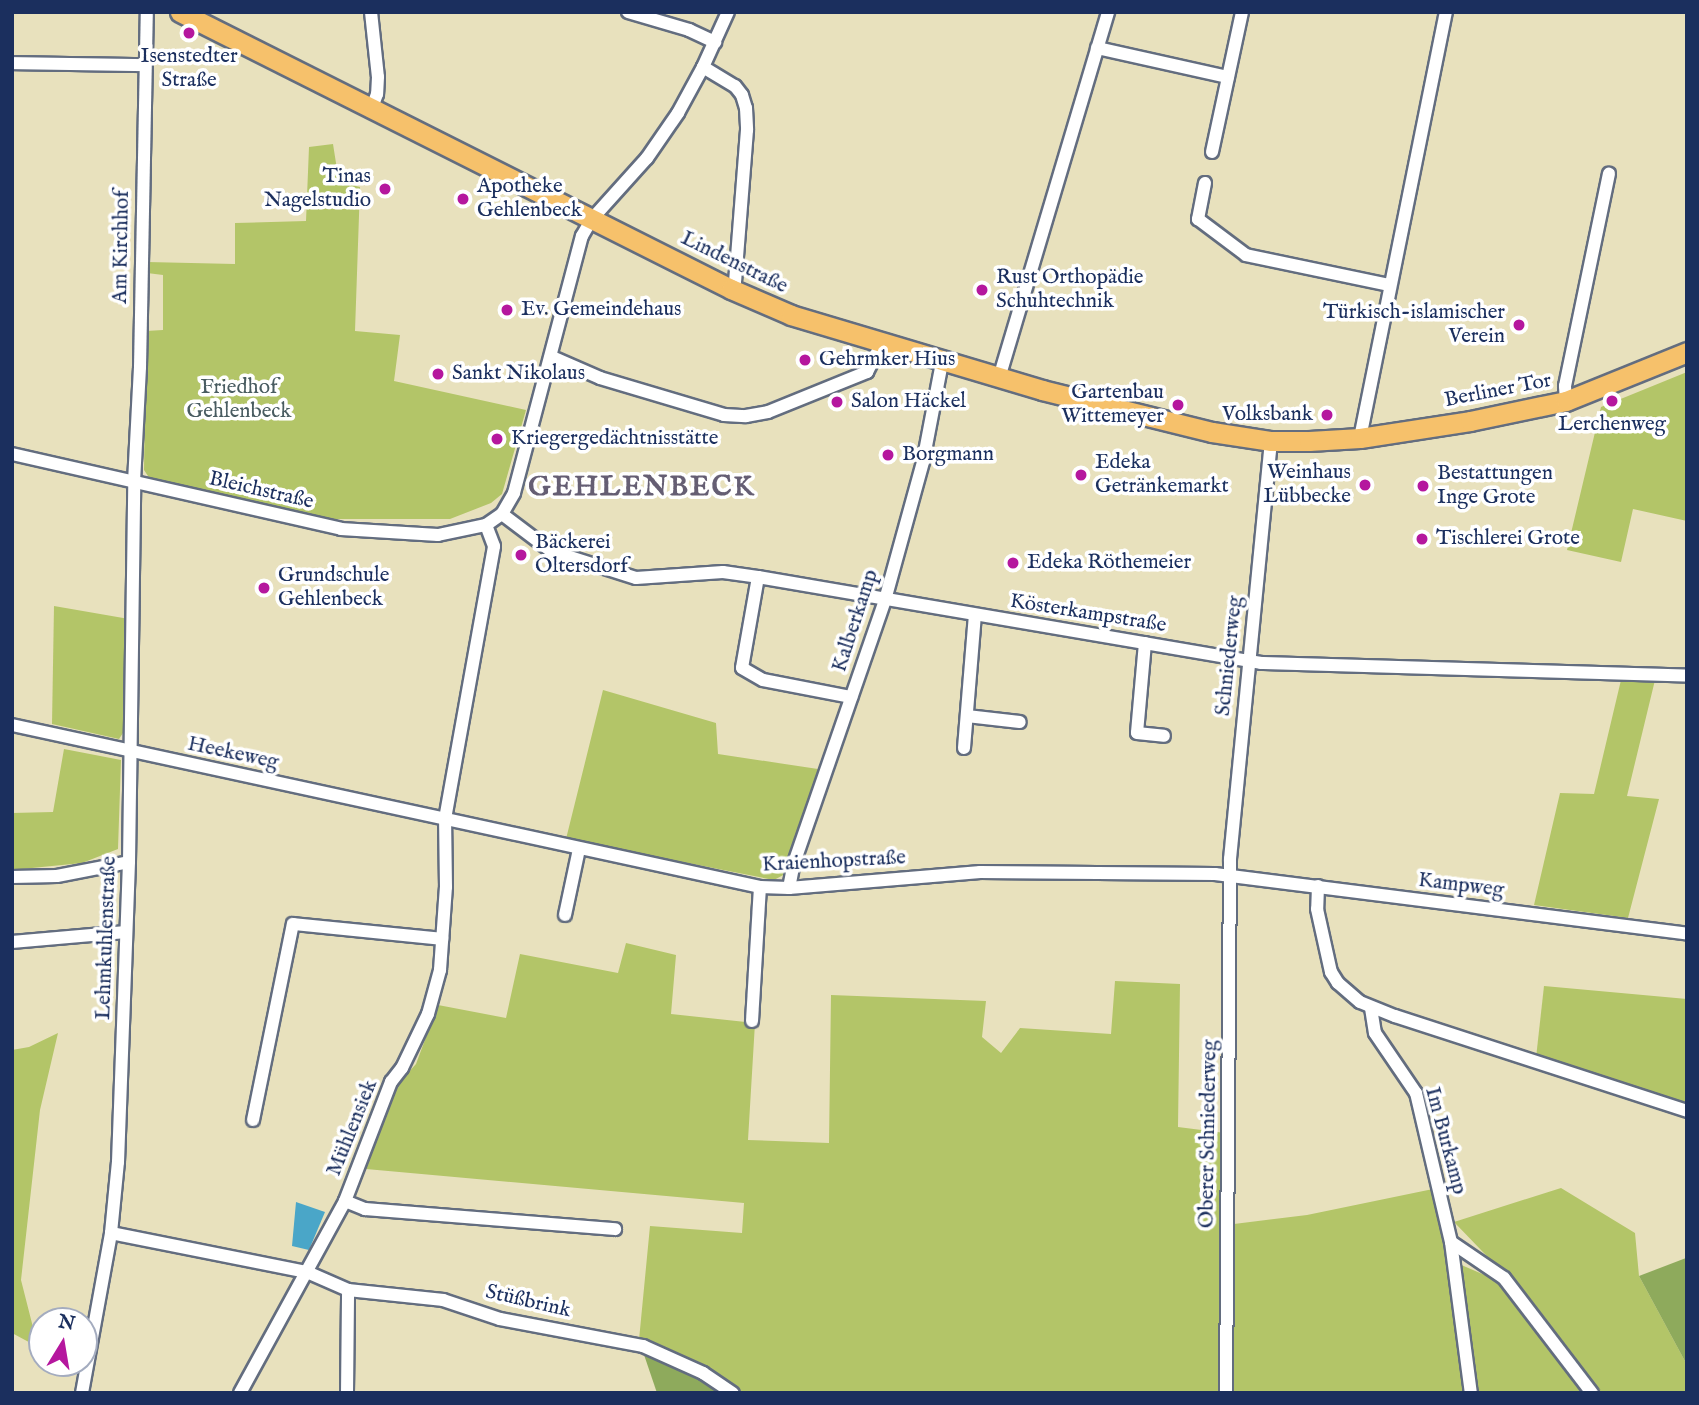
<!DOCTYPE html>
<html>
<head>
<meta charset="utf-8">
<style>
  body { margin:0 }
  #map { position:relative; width:1699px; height:1405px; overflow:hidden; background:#e8e1bd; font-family:"IM FELL English",serif }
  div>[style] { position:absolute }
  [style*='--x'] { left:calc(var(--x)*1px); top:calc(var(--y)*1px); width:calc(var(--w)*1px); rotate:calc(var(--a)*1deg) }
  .green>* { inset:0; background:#b3c568 }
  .forest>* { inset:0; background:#8eaa5c }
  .water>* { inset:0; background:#4aa6c8 }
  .roads { filter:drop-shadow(2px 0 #636d7f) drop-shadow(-2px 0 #636d7f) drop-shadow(0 2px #636d7f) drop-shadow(0 -2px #636d7f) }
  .street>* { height:12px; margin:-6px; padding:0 6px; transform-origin:6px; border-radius:6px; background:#fff }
  .primary>* { height:19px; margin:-9.5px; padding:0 9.5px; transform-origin:9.5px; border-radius:9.5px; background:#f6c16b }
  .dots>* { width:19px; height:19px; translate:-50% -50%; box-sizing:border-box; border:4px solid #fff; border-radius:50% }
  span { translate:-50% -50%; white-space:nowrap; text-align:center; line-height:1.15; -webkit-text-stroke:7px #fff; paint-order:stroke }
  .poi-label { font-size:21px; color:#1b2f5e }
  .right { translate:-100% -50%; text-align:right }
  .left { translate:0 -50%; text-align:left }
  .street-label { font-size:21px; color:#1b2f5e }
  .park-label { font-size:21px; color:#495c61 }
  .district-label { font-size:28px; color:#655e73; font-weight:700; letter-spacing:2px }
  .frame { position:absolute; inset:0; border:14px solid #1b2f5e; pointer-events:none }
  .north { position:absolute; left:28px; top:1307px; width:70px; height:70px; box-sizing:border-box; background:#fff; border:2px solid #a4acbf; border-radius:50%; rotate:11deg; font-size:19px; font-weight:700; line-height:28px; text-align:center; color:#1b2f5e }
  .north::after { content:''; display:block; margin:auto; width:24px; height:32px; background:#b5179e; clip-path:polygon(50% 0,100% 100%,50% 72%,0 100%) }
</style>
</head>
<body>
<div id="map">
  <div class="green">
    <div style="clip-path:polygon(333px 144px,339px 182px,360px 187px,355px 331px,400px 335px,394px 381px,526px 410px,502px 494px,491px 503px,450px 519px,332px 519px,150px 479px,144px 470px,146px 331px,163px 330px,163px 275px,147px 273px,147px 262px,235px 264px,235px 223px,306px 221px,309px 147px)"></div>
    <div style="clip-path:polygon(1687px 372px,1687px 521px,1633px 509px,1621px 562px,1567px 550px,1601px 407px)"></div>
    <div style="clip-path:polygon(54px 606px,129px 619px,125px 730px,119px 739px,52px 724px)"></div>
    <div style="clip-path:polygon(1621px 680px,1655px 680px,1627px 796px,1659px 799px,1628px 918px,1534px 905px,1560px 793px,1594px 794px)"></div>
    <div style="clip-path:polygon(603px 690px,716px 723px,718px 754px,818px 769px,787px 873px,774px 880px,566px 839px)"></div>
    <div style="clip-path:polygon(64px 749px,121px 760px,118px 849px,82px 863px,12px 870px,12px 813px,53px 812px)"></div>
    <div style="clip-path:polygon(626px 943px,676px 955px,671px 1014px,755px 1023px,748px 1140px,829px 1143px,831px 995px,986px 1001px,982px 1037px,1001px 1053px,1020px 1028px,1111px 1034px,1115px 981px,1180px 984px,1178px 1127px,1225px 1133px,1221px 1393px,743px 1393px,639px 1340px,650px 1226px,742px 1233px,744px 1203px,366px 1169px,397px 1085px,416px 1064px,438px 1005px,506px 1018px,520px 954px,618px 973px)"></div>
    <div style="clip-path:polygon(1544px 986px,1687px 999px,1687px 1106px,1536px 1058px)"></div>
    <div style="clip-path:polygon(58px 1033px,40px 1110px,21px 1280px,38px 1347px,12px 1333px,12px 1050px,29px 1047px)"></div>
    <div style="clip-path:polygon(1561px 1188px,1635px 1233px,1639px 1276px,1687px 1365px,1687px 1393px,1601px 1393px,1508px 1278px,1454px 1222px)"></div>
    <div style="clip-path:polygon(1433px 1189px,1451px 1270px,1466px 1393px,1231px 1393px,1234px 1224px,1307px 1215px)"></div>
    <div style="clip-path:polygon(1459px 1264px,1501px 1282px,1587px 1393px,1476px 1393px)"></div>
  </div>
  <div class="forest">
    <div style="clip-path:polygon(1686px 1258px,1687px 1259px,1687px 1365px,1639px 1276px)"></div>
    <div style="clip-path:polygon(639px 1340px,743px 1393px,657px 1393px)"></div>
  </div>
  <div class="water">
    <div style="clip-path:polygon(296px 1202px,325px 1212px,309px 1250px,292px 1246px)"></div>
  </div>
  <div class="roads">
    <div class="street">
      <div style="--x:371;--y:12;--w:65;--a:83.9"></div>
      <div style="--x:378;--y:77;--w:17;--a:93"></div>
      <div style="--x:377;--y:94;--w:15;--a:110"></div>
      <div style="--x:628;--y:12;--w:64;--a:16.4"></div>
      <div style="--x:689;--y:30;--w:29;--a:25"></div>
      <div style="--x:1097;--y:48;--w:134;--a:12.5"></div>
      <div style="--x:12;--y:63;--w:132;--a:0.9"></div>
      <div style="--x:703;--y:67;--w:37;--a:31"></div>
      <div style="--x:735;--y:86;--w:11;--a:52"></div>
      <div style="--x:742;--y:95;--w:14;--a:73"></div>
      <div style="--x:746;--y:108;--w:22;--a:87"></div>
      <div style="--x:747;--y:130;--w:151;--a:94.5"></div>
      <div style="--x:735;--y:281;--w:9;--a:117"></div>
      <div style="--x:1212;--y:152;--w:143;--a:-77.9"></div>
      <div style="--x:1205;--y:183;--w:37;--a:101"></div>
      <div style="--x:1198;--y:219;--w:60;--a:36.9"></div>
      <div style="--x:1246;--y:255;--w:147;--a:11.8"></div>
      <div style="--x:552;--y:357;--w:52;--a:23.6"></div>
      <div style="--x:600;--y:378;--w:129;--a:16.6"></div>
      <div style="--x:724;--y:415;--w:22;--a:3"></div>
      <div style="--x:746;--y:416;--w:22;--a:-10"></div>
      <div style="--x:768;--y:412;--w:107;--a:-22"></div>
      <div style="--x:867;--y:372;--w:31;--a:-63"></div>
      <div style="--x:999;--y:378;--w:382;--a:-73.4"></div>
      <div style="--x:1566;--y:401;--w:15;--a:-94"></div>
      <div style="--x:1565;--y:386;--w:217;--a:-78.3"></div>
      <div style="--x:1360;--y:438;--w:435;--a:-78.6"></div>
      <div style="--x:12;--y:454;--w:337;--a:12.8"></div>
      <div style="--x:341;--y:529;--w:97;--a:3.5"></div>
      <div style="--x:438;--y:535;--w:49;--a:-11.8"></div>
      <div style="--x:486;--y:525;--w:19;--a:-35"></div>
      <div style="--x:502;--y:514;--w:24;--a:-60"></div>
      <div style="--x:514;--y:493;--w:266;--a:-75.2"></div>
      <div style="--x:582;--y:236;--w:20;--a:-60"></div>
      <div style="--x:592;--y:219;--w:82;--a:-48"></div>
      <div style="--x:647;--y:158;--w:55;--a:-55.4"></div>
      <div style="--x:678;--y:113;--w:52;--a:-61.5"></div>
      <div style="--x:703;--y:67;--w:60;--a:-65.6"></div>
      <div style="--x:502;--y:514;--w:61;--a:37.1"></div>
      <div style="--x:551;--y:551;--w:89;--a:17.6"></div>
      <div style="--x:636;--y:578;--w:87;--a:-3.9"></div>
      <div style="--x:723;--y:572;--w:35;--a:8"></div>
      <div style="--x:758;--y:577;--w:510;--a:9.7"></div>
      <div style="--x:1261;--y:663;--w:426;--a:1.7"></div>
      <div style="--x:758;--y:577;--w:92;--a:100"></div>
      <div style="--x:742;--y:668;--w:24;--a:30"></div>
      <div style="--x:763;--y:680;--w:90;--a:10.9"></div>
      <div style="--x:1145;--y:643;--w:90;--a:95.1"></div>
      <div style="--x:1137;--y:733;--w:27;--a:6"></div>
      <div style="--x:967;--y:716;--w:53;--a:6.5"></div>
      <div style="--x:12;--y:725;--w:765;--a:12.22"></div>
      <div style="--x:760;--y:887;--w:29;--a:2"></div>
      <div style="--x:789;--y:888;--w:192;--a:-4.8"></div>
      <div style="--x:980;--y:872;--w:235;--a:0.5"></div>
      <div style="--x:1215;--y:874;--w:476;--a:7.2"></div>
      <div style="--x:964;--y:748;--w:133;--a:-85.3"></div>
      <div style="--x:12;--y:877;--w:45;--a:-1.3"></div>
      <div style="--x:57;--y:876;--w:73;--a:-11"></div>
      <div style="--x:1318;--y:886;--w:23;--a:92"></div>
      <div style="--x:1317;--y:909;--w:65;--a:77.5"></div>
      <div style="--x:1331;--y:972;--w:13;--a:58"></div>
      <div style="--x:1338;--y:983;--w:29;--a:41"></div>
      <div style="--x:1360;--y:1002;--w:38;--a:22"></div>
      <div style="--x:1395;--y:1016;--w:307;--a:18"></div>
      <div style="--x:789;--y:888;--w:25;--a:-79"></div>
      <div style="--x:794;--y:863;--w:278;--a:-70.9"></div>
      <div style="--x:885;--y:600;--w:143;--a:-74.6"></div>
      <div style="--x:923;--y:462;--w:102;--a:-79.2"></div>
      <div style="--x:565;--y:915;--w:67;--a:-78"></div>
      <div style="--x:12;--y:942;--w:114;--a:-5"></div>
      <div style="--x:1371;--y:1008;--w:25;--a:81"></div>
      <div style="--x:1375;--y:1033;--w:73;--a:55.7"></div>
      <div style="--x:1416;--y:1093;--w:153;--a:76.8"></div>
      <div style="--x:1451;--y:1242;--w:152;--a:82.5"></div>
      <div style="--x:752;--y:1021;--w:134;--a:-86.6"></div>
      <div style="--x:253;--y:1120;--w:200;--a:-78.5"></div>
      <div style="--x:293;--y:924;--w:150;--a:5.7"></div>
      <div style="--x:345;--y:1201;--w:22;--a:22"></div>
      <div style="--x:365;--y:1209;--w:251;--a:4.6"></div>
      <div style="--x:111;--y:1233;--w:200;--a:11.3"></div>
      <div style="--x:307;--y:1272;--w:45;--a:23.7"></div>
      <div style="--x:348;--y:1290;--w:96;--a:6"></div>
      <div style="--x:443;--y:1300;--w:60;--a:18.4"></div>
      <div style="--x:500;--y:1319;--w:146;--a:10.7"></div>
      <div style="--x:643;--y:1346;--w:66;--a:24.2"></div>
      <div style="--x:703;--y:1373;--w:36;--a:34"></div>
      <div style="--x:1451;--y:1242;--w:64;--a:34.2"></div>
      <div style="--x:1504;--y:1278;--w:145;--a:52.6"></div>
      <div style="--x:82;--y:1393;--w:163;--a:-79.7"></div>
      <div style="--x:111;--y:1233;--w:71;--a:-84.4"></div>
      <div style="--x:118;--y:1162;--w:300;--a:-87.9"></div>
      <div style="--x:129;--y:862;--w:380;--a:-89.2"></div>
      <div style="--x:134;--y:482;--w:115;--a:-87"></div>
      <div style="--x:140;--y:367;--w:355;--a:-88.9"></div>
      <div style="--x:240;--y:1393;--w:219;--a:-61.3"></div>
      <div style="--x:345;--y:1201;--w:128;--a:-68.9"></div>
      <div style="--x:391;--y:1082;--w:18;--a:-52"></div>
      <div style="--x:402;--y:1068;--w:60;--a:-64.3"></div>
      <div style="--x:428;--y:1014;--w:46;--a:-74.7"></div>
      <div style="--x:440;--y:970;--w:83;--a:-85.9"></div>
      <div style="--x:446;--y:887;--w:68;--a:-90.8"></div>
      <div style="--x:445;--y:819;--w:277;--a:-79.8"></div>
      <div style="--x:494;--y:546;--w:22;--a:-111"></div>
      <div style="--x:347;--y:1393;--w:103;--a:-89.4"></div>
      <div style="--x:1226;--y:1393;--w:534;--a:-89.57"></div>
      <div style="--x:1230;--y:859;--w:420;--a:-84.4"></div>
    </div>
    <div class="primary">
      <div style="--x:180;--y:12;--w:617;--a:26.69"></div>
      <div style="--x:731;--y:289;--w:65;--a:23.4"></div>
      <div style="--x:791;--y:315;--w:262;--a:16.6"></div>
      <div style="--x:1042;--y:390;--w:175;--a:13.9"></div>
      <div style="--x:1212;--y:432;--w:60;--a:8.7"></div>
      <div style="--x:1271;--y:441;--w:38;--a:0"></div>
      <div style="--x:1309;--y:441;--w:51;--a:-3.4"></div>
      <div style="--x:1360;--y:438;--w:111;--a:-8.8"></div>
      <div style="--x:1470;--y:421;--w:98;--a:-11.8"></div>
      <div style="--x:1566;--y:401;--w:131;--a:-22"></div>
    </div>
  </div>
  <div class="dots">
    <div style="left:189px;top:33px;background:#b5179e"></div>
    <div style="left:385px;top:189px;background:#b5179e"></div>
    <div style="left:463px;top:199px;background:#b5179e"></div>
    <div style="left:982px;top:290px;background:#b5179e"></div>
    <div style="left:507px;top:310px;background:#b5179e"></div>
    <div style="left:1519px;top:325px;background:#b5179e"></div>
    <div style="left:805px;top:360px;background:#b5179e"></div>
    <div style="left:438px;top:374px;background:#b5179e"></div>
    <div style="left:1612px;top:401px;background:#b5179e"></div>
    <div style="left:837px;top:402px;background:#b5179e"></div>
    <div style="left:1178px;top:405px;background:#b5179e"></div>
    <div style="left:1327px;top:415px;background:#b5179e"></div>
    <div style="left:497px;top:439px;background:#b5179e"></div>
    <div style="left:888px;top:455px;background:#b5179e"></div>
    <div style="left:1081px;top:475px;background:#b5179e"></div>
    <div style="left:1365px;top:485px;background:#b5179e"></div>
    <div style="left:1423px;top:486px;background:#b5179e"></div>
    <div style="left:1422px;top:539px;background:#b5179e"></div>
    <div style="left:521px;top:555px;background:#b5179e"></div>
    <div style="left:1013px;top:563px;background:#b5179e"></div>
    <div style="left:264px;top:588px;background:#b5179e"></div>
  </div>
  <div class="poi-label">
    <span style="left:189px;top:69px">Isenstedter<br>Straße</span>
    <span class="right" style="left:371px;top:189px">Tinas<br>Nagelstudio</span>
    <span class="left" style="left:477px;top:199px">Apotheke<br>Gehlenbeck</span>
    <span class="left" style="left:996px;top:290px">Rust Orthopädie<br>Schuhtechnik</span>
    <span class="left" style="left:521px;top:310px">Ev. Gemeindehaus</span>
    <span class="right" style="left:1505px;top:325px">Türkisch-islamischer<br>Verein</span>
    <span class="left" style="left:819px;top:360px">Gehrmker Hius</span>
    <span class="left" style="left:452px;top:374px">Sankt Nikolaus</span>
    <span class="right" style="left:1164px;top:405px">Gartenbau<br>Wittemeyer</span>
    <span class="left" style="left:851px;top:402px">Salon Häckel</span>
    <span class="right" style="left:1313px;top:415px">Volksbank</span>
    <span style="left:1612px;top:425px">Lerchenweg</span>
    <span class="left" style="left:511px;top:439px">Kriegergedächtnisstätte</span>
    <span class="left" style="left:902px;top:455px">Borgmann</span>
    <span class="left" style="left:1095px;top:475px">Edeka<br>Getränkemarkt</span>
    <span class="right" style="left:1351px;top:485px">Weinhaus<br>Lübbecke</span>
    <span class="left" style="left:1437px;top:486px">Bestattungen<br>Inge Grote</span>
    <span class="left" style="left:1436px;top:539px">Tischlerei Grote</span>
    <span class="left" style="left:535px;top:555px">Bäckerei<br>Oltersdorf</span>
    <span class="left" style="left:1027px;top:563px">Edeka Röthemeier</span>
    <span class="left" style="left:278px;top:588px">Grundschule<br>Gehlenbeck</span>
  </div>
  <div class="street-label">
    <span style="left:122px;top:247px;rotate:-89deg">Am Kirchhof</span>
    <span style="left:734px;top:263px;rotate:26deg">Lindenstraße</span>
    <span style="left:1498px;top:391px;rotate:-11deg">Berliner Tor</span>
    <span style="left:261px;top:491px;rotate:13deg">Bleichstraße</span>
    <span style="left:1088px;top:614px;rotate:9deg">Kösterkampstraße</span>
    <span style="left:856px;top:621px;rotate:-72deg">Kalberkamp</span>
    <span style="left:1230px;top:656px;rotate:-84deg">Schniederweg</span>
    <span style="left:233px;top:754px;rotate:12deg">Heekeweg</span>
    <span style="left:834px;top:862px;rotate:-3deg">Kraienhopstraße</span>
    <span style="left:1461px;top:886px;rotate:7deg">Kampweg</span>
    <span style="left:107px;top:938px;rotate:-88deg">Lehmkuhlenstraße</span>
    <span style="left:353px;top:1128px;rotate:-68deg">Mühlensiek</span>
    <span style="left:1209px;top:1134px;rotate:-89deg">Oberer Schniederweg</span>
    <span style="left:1445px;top:1141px;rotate:75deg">Im Burkamp</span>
    <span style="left:528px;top:1302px;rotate:13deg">Stüßbrink</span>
  </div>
  <div class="park-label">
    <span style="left:239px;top:400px">Friedhof<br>Gehlenbeck</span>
  </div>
  <div class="district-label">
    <span style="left:642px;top:488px">GEHLENBECK</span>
  </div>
  <div class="frame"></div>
  <div class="north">N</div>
</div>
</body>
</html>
